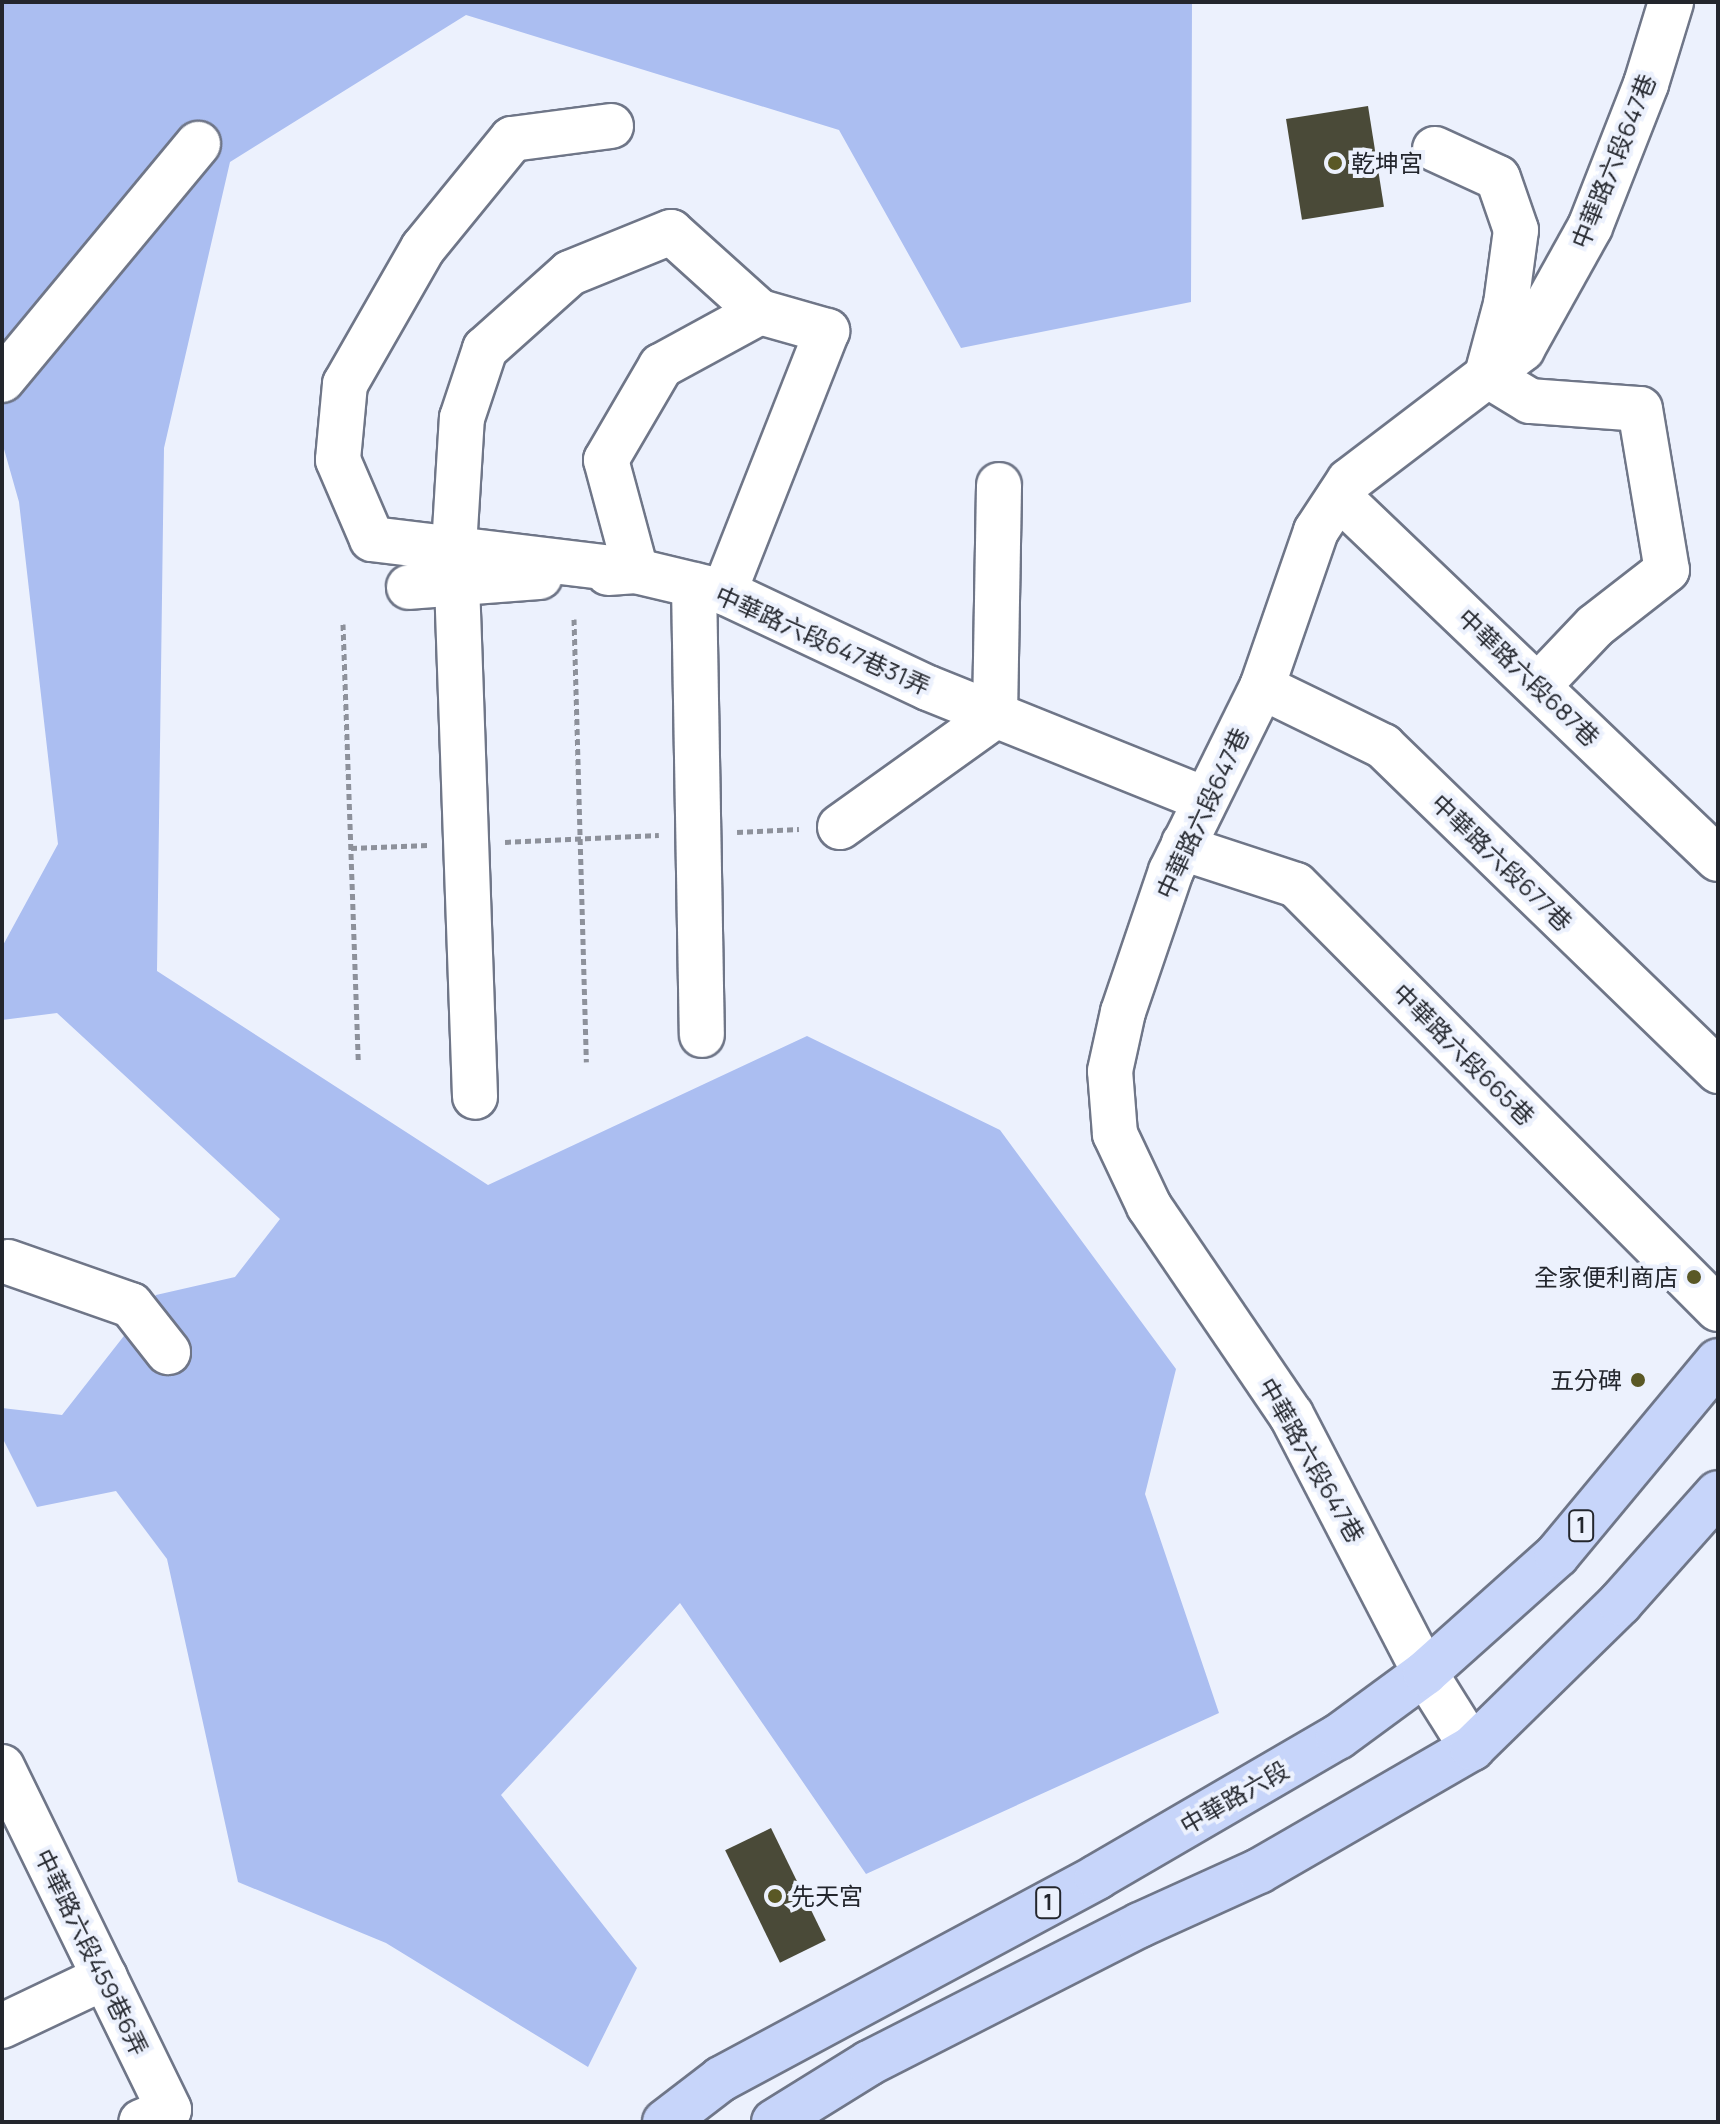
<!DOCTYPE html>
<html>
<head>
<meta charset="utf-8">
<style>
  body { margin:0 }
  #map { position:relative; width:1720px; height:2124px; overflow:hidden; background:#ecf1fd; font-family:Manrope,"Noto Sans TC",sans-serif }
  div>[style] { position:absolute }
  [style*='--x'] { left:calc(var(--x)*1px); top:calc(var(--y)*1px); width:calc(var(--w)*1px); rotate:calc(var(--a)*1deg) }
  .forest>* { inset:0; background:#abbef1 }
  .building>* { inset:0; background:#4a4a38; transform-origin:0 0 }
  .path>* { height:5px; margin-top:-2.5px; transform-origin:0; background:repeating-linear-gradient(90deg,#8d919b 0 6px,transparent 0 10px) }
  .roads { filter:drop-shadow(2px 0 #6f7688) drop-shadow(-2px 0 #6f7688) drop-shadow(0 2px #6f7688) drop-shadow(0 -2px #6f7688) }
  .minor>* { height:44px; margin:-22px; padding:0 22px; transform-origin:22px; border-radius:22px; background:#fff }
  .major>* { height:44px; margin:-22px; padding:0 22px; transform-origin:22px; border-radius:22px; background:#c7d5fa }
  .dots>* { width:22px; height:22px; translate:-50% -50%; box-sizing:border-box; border:4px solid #ecf1fd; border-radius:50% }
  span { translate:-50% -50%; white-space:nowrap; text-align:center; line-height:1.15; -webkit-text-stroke:8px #ecf1fd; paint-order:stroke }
  .shield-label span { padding:2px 6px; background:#ecf1fd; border:2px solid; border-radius:6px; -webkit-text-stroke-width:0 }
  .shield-label { font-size:22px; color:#23262d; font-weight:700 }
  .street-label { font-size:24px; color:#23262d }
  .poi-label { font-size:24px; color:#23262d }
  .left { translate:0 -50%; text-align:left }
  .right { translate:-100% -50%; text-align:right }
  .frame { position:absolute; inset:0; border:4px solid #23262d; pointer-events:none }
</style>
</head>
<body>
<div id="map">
  <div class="forest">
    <div style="clip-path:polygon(2px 2px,1192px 2px,1191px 302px,961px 348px,839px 130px,466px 15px,230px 162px,164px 448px,157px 971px,488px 1185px,807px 1036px,1000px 1130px,1176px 1369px,1145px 1494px,1219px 1713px,866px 1874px,680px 1603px,501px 1795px,637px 1968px,588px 2067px,386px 1943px,238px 1882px,167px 1559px,116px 1491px,37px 1507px,2px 1437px,2px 1408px,62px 1415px,156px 1295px,235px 1277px,280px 1219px,57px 1013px,2px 1020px,2px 947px,58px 844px,19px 502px,2px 442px)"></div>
  </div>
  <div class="building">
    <div style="left:1368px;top:106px;width:102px;height:83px;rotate:81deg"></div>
    <div style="left:771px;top:1828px;width:125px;height:51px;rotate:64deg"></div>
  </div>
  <div class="path">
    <div style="--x:574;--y:619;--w:443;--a:88.4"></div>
    <div style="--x:343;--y:624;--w:438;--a:88"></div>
    <div style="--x:737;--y:832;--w:62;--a:-2.8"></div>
    <div style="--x:505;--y:842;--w:154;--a:-2.6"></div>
    <div style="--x:351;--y:848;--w:77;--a:-2.2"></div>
  </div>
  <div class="roads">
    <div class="minor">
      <div style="--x:611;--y:126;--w:100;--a:172.5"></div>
      <div style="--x:512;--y:139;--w:141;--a:129.2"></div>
      <div style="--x:423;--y:248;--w:157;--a:119.8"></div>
      <div style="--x:345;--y:384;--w:76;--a:95.3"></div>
      <div style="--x:338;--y:460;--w:86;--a:66.7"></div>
      <div style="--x:372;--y:539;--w:266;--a:6.9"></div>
      <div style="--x:636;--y:571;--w:115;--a:-105.1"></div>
      <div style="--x:606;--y:460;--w:109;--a:-59.7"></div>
      <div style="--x:661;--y:366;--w:113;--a:-28.6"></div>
      <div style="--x:1435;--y:149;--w:69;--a:24.7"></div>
      <div style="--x:1498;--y:178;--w:55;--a:70.9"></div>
      <div style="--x:1516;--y:230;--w:75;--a:97.7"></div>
      <div style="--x:1506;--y:304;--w:73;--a:105"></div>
      <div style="--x:1487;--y:375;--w:50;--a:31.2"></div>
      <div style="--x:1530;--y:401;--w:110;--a:4.2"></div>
      <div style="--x:1640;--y:409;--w:163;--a:80.5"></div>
      <div style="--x:1667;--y:570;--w:91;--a:142.1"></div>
      <div style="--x:1595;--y:626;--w:81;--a:133.5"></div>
      <div style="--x:2;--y:380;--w:307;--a:-50.3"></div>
      <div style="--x:1339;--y:497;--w:524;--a:43.69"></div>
      <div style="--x:454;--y:547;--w:129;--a:-86.5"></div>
      <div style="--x:462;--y:418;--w:73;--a:-71.6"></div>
      <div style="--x:485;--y:349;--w:114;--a:-41.8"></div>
      <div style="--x:570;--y:273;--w:109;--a:-22.1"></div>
      <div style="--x:671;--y:232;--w:120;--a:42"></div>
      <div style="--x:760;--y:312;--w:70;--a:15.8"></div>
      <div style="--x:827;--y:331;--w:281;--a:111.5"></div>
      <div style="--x:608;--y:573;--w:28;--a:-4"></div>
      <div style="--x:636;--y:571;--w:90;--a:13.4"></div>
      <div style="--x:724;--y:592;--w:225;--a:25.2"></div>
      <div style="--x:928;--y:688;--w:297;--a:21.9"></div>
      <div style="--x:457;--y:583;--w:514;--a:87.99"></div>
      <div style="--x:694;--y:585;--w:450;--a:89"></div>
      <div style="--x:409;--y:587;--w:131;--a:-4.4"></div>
      <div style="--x:1262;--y:687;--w:135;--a:26"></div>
      <div style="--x:1383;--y:746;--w:467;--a:44.1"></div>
      <div style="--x:840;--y:827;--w:191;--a:-35.6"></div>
      <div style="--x:995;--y:716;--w:231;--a:-89"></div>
      <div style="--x:1184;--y:843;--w:11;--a:45"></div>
      <div style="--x:1192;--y:851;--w:109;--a:18.1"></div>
      <div style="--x:1296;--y:885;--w:598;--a:45.14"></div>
      <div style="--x:8;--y:1262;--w:130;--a:19.3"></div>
      <div style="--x:131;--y:1305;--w:60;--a:51.8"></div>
      <div style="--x:1472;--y:1748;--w:89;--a:-122.1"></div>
      <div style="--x:1425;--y:1673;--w:291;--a:-117.4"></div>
      <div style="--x:1291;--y:1415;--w:253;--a:-124.2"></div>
      <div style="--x:1149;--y:1206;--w:80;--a:-115.3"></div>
      <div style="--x:1115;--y:1134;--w:63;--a:-94.5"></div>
      <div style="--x:1110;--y:1071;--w:60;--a:-77.6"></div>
      <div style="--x:1123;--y:1012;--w:149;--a:-71.2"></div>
      <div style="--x:1171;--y:871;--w:205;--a:-63.7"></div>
      <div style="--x:1262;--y:687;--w:165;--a:-70.9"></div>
      <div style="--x:1316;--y:531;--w:60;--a:-56.6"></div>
      <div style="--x:1349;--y:481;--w:218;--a:-37.3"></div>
      <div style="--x:1522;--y:349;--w:140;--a:-60.9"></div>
      <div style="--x:1590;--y:227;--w:154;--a:-68.6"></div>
      <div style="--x:1646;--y:84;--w:86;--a:-73"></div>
      <div style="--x:2;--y:1767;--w:381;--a:64"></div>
      <div style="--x:169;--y:2110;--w:30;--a:157"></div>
      <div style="--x:2;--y:2026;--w:114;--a:-25.4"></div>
    </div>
    <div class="major">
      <div style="--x:665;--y:2122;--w:71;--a:-37.5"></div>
      <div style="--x:721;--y:2079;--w:427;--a:-28.2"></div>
      <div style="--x:1097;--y:1877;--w:279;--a:-30.2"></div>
      <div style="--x:1338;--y:1737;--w:108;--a:-36.3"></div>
      <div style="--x:1425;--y:1673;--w:177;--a:-41.8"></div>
      <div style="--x:1557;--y:1555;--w:252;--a:-50.3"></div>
      <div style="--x:774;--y:2122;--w:112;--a:-31.8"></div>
      <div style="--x:869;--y:2063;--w:304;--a:-27"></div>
      <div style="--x:1140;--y:1925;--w:131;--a:-24.4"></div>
      <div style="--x:1259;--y:1871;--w:246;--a:-30"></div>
      <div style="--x:1472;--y:1748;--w:207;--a:-44.4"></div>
      <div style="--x:1620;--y:1603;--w:147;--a:-48.3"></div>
    </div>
  </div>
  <div class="dots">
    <div style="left:1335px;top:163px;background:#5a5825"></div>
    <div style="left:1694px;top:1277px;background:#5a5825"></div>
    <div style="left:1638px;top:1380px;background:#5a5825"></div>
    <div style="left:775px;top:1896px;background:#5a5825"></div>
  </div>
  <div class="shield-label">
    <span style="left:1581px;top:1526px">1</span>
    <span style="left:1048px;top:1903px">1</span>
  </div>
  <div class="street-label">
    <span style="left:1613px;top:161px;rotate:-68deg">中華路六段647巷</span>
    <span style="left:823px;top:640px;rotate:24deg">中華路六段647巷31弄</span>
    <span style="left:1529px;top:677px;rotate:44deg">中華路六段687巷</span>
    <span style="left:1202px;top:813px;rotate:-65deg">中華路六段647巷</span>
    <span style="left:1502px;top:862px;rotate:44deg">中華路六段677巷</span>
    <span style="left:1464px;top:1054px;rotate:45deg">中華路六段665巷</span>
    <span style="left:1312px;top:1460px;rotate:60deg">中華路六段647巷</span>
    <span style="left:1234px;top:1797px;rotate:-30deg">中華路六段</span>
    <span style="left:92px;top:1952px;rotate:64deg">中華路六段459巷6弄</span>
  </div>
  <div class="poi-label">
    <span class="left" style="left:1351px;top:163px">乾坤宮</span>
    <span class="right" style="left:1678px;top:1277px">全家便利商店</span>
    <span class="right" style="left:1622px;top:1380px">五分碑</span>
    <span class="left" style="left:791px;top:1896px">先天宮</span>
  </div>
  <div class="frame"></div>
</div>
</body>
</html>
